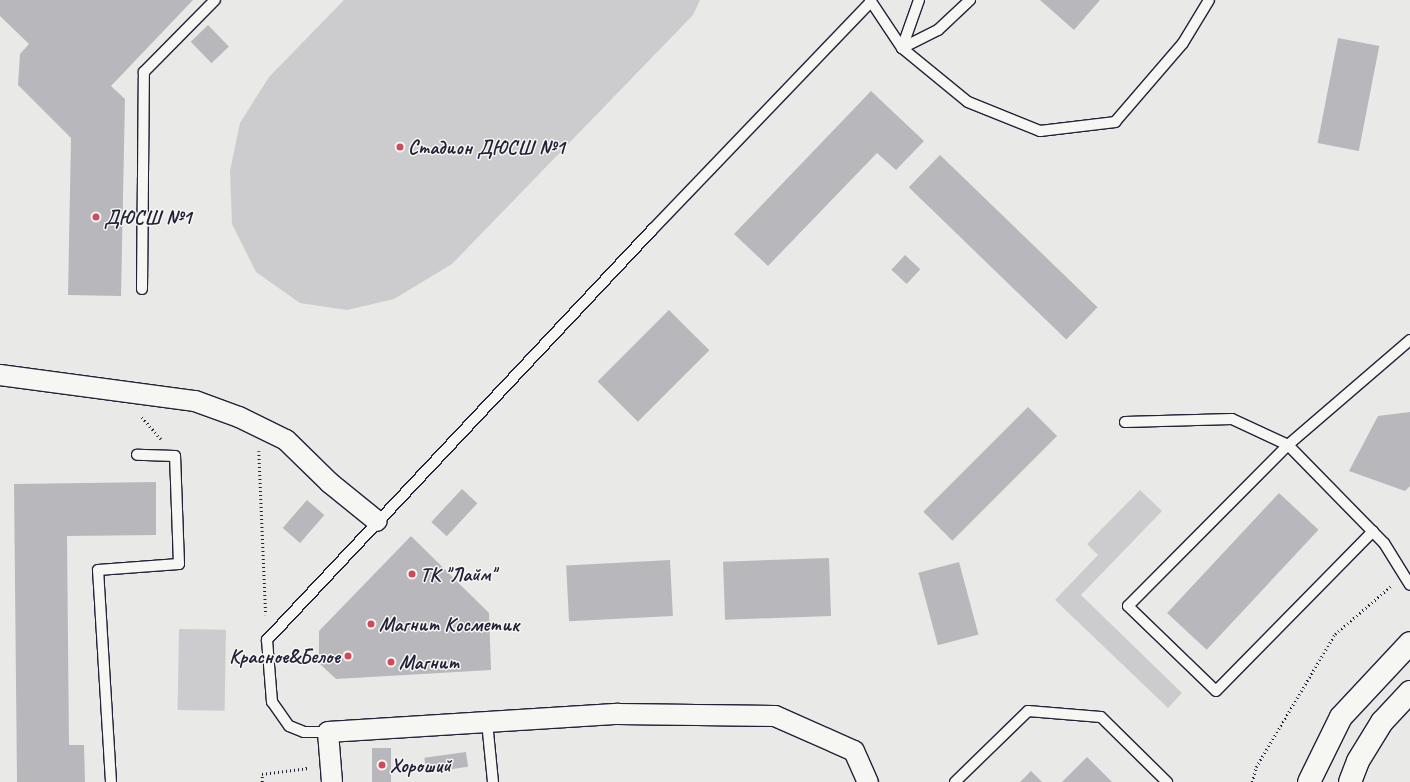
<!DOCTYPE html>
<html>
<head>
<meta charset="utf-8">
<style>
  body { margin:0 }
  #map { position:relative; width:1410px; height:782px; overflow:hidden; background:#e9e9e7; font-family:Caveat,sans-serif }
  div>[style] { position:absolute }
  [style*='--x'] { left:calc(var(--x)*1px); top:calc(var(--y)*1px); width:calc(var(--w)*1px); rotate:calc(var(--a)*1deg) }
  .green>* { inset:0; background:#ccccce; transform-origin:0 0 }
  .building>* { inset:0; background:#b8b8bc; transform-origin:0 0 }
  .path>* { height:2.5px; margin-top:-1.25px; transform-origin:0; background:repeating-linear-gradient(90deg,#22223b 0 1px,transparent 0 4px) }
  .roads { filter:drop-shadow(1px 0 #22223b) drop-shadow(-1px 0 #22223b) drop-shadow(0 1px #22223b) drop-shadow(0 -1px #22223b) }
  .service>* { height:10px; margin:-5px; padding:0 5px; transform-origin:5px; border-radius:5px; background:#f6f6f2 }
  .minor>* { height:20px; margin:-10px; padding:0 10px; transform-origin:10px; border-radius:10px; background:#f6f6f2 }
  .tertiary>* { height:22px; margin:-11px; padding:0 11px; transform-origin:11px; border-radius:11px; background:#f6f6f2 }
  .dots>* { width:11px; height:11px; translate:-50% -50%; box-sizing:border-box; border:2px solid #f6f6f2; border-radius:50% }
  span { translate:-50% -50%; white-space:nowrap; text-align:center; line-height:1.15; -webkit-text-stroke:3px #f6f6f2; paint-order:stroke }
  .poi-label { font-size:20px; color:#22223b; font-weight:700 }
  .left { translate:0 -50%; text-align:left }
  .right { translate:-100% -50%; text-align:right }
</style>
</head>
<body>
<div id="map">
  <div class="green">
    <div style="clip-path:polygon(344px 0,700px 0,693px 15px,452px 264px,394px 299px,347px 310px,300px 303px,256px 272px,232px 224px,230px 171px,240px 123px,269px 77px)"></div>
    <div style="clip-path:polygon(1140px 490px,1162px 511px,1081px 595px,1182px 693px,1168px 708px,1055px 600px,1098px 555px,1087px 544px)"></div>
    <div style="left:179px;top:629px;width:47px;height:81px;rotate:1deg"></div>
  </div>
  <div class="building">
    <div style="clip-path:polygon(0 0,193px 0,111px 86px,125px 99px,121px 296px,68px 295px,71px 138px,18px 85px,20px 54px,29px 44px,0 16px)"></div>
    <div style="clip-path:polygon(1040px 0,1100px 0,1074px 30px)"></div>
    <div style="left:208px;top:25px;width:30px;height:24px;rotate:46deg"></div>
    <div style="left:1338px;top:38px;width:42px;height:107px;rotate:11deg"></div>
    <div style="clip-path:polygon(871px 91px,924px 141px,896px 170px,877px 153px,768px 266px,734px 234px)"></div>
    <div style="left:940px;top:155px;width:219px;height:45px;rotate:44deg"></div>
    <div style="left:905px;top:255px;width:21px;height:20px;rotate:43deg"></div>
    <div style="left:669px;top:310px;width:57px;height:101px;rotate:45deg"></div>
    <div style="left:1028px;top:407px;width:41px;height:148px;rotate:45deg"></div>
    <div style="clip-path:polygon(1410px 412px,1410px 486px,1405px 491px,1349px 471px,1378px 416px)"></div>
    <div style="clip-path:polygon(156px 482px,156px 535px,67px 536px,69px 745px,84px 745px,85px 782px,17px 782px,14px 484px)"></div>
    <div style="left:462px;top:489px;width:21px;height:45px;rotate:43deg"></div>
    <div style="left:1279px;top:493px;width:54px;height:164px;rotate:43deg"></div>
    <div style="left:307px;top:500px;width:23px;height:37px;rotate:41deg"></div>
    <div style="clip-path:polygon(411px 536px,489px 613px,491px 670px,336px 679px,319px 663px,319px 631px)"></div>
    <div style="left:829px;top:558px;width:58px;height:106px;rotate:88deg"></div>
    <div style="left:670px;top:560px;width:56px;height:104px;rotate:87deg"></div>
    <div style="left:959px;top:562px;width:75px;height:42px;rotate:75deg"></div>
    <div style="left:372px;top:748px;width:19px;height:34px"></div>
    <div style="left:466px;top:752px;width:15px;height:42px;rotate:82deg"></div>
    <div style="clip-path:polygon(1087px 757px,1112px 782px,1062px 782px)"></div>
    <div style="clip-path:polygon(1031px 771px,1042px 782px,1020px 782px)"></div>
  </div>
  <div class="path">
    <div style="--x:142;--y:417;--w:29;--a:49"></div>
    <div style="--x:259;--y:451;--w:164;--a:87.6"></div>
    <div style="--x:262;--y:782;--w:8;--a:-90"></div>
    <div style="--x:262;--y:774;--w:47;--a:-7.3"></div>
    <div style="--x:1252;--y:782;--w:16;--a:-75"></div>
    <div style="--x:1256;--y:767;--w:155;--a:-59.3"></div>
    <div style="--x:1335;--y:634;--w:74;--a:-40.6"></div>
  </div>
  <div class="roads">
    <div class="service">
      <div style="--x:870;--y:0;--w:58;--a:56.3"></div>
      <div style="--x:902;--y:48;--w:85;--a:39.3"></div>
      <div style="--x:968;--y:102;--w:78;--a:21.9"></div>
      <div style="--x:1040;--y:131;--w:76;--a:-6.8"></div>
      <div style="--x:1115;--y:122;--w:104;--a:-49.3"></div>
      <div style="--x:1183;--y:43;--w:50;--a:-58.8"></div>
      <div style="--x:902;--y:48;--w:40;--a:-26.6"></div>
      <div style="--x:938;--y:30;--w:44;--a:-43.2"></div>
      <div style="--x:902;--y:48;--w:51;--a:-70.5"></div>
      <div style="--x:142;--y:289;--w:217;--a:-89.5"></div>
      <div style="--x:144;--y:72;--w:101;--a:-45.4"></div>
      <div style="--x:1410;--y:340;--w:161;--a:139.3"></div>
      <div style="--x:1288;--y:445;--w:137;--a:45.6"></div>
      <div style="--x:1384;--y:543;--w:49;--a:58.2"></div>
      <div style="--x:1125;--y:422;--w:107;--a:-1.6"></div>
      <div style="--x:1232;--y:419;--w:62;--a:24.9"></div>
      <div style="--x:1288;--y:445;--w:227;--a:134.8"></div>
      <div style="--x:1128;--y:606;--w:122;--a:44"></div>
      <div style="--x:1216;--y:691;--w:224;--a:-45.5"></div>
      <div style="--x:487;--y:722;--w:60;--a:84.3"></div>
      <div style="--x:328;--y:732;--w:24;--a:180"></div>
      <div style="--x:304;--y:732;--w:16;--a:-158"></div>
      <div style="--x:289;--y:726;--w:29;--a:-125"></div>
      <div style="--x:272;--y:702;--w:62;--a:-94.6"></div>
      <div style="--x:267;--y:640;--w:564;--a:-46.8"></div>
      <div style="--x:653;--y:229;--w:315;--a:-46.2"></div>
      <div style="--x:111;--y:782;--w:212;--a:-93.5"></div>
      <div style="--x:98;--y:570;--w:81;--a:-4.2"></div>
      <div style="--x:179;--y:564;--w:108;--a:-92.1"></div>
      <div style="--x:175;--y:456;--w:38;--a:-178"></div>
      <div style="--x:955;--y:782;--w:102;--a:-44.2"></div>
      <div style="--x:1028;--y:711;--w:73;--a:4.7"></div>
      <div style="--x:1101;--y:717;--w:93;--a:44.6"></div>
    </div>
    <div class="minor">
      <div style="--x:0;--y:375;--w:197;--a:7.6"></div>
      <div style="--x:195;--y:401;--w:47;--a:20"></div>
      <div style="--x:239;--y:417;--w:52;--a:26.1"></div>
      <div style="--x:286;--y:440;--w:62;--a:44.3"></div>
      <div style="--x:330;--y:483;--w:60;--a:39"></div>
      <div style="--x:332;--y:782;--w:50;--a:-94.6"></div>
      <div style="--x:328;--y:732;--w:291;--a:-3.6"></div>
      <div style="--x:618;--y:714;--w:157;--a:0.7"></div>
      <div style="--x:775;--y:716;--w:86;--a:23.9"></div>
      <div style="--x:854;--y:751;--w:34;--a:66"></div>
    </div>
    <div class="tertiary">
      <div style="--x:1309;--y:782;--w:72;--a:-63.8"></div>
      <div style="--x:1341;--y:717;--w:101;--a:-47"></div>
      <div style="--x:1350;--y:782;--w:22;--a:-69"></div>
      <div style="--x:1358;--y:761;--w:46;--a:-58.4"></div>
      <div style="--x:1382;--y:722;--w:41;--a:-47"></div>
    </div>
  </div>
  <div class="dots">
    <div style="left:400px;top:147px;background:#d1495b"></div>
    <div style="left:96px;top:217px;background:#d1495b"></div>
    <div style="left:412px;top:574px;background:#d1495b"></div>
    <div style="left:371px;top:624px;background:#d1495b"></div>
    <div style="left:348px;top:656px;background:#d1495b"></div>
    <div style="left:391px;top:662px;background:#d1495b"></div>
    <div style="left:382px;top:765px;background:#d1495b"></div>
  </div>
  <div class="poi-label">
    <span class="left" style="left:408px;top:147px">Стадион ДЮСШ №1</span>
    <span class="left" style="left:104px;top:217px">ДЮСШ №1</span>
    <span class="left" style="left:420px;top:574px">ТК "Лайм"</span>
    <span class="left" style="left:379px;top:624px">Магнит Косметик</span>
    <span class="right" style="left:340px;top:656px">Красное&amp;Белое</span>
    <span class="left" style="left:399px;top:662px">Магнит</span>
    <span class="left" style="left:390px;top:765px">Хороший</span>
  </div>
</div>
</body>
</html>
